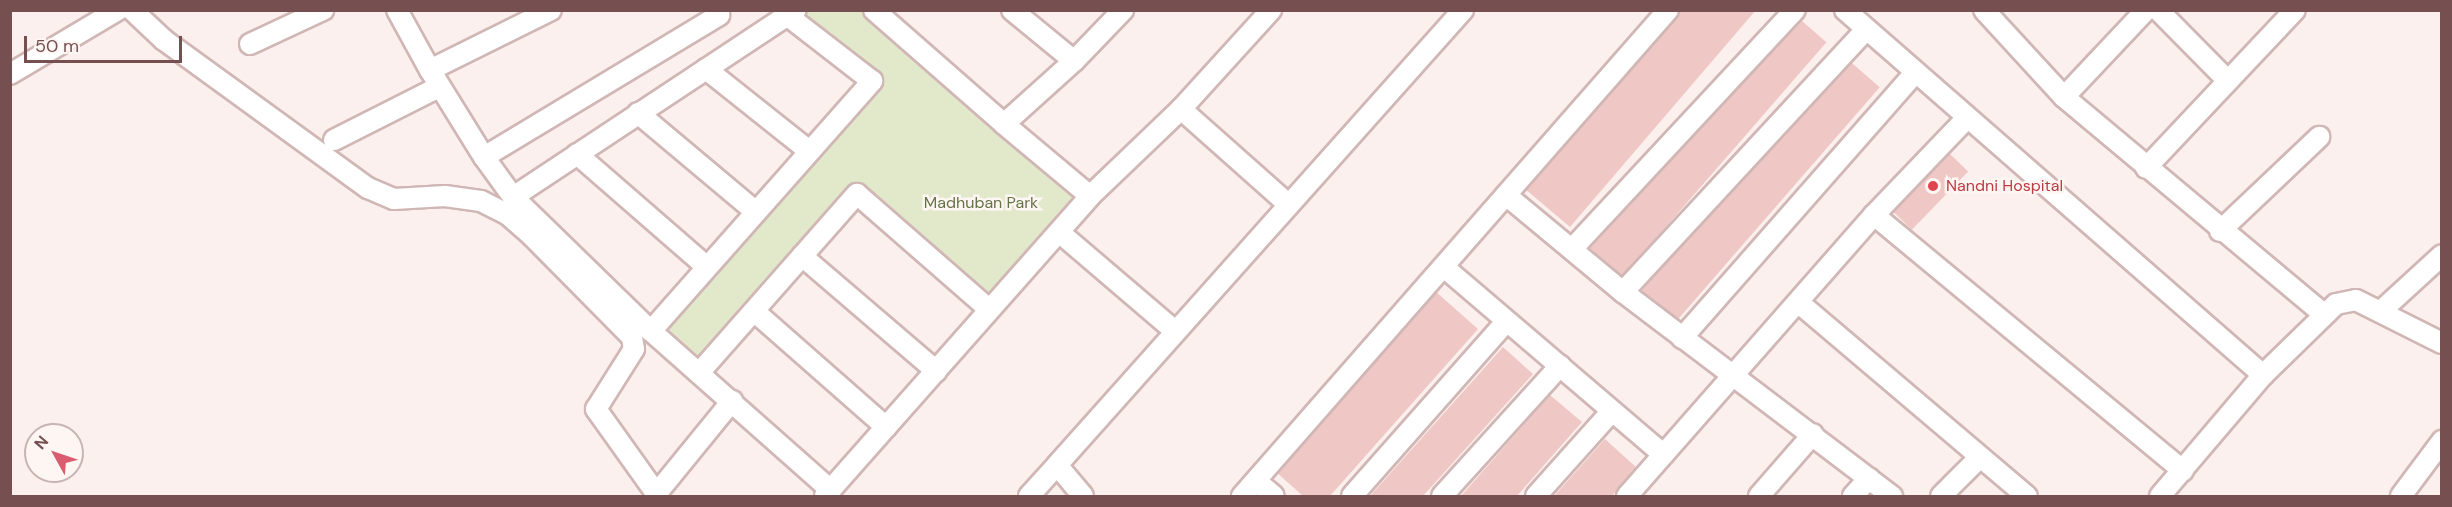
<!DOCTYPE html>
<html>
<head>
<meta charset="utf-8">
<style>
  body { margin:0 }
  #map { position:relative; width:2452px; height:507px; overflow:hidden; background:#fbf0ed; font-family:"DM Sans",sans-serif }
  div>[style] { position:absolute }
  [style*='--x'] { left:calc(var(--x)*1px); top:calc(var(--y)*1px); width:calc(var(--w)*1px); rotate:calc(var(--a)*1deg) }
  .green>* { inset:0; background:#e2e9cb }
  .building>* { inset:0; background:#efc8c6; transform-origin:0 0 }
  .roads { filter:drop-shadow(2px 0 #d0b7b5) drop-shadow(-2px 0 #d0b7b5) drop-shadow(0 2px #d0b7b5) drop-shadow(0 -2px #d0b7b5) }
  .street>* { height:20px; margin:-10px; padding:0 10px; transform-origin:10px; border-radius:10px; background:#fff }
  .dots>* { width:16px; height:16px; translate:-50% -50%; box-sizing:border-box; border:3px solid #fef6f3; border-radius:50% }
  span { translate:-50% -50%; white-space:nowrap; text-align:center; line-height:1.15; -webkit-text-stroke:5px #fef6f3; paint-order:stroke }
  .health-label { font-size:16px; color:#be3a42 }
  .left { translate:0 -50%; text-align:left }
  .park-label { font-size:16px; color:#647446 }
  .frame { position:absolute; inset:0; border:12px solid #765051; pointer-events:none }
  .north { position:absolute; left:24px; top:423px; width:60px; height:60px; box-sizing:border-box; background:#fef6f3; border:2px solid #c8b4b2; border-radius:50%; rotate:310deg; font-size:16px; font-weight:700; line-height:24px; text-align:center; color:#765051 }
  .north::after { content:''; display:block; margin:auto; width:21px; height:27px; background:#da5d6f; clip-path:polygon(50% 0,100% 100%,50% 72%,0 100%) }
  .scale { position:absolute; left:24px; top:36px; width:158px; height:27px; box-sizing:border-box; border:3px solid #765051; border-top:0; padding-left:8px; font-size:18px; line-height:21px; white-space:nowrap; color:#765051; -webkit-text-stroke:4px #fef6f3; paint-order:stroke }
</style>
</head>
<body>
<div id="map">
  <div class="green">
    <div style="clip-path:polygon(796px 11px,874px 11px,1090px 196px,990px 310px,857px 194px,699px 373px,651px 331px,871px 81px)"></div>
  </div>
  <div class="building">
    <div style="clip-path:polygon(1679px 10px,1756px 10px,1570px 227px,1525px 189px)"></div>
    <div style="left:1794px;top:14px;width:43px;height:311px;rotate:41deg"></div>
    <div style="left:1845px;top:57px;width:46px;height:311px;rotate:41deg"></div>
    <div style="left:1948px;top:152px;width:28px;height:81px;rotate:44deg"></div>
    <div style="clip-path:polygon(1435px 291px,1478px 329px,1330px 496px,1303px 496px,1275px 471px)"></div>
    <div style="clip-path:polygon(1503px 347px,1533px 374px,1423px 496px,1370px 496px)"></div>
    <div style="clip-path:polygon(1550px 395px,1582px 422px,1517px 496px,1461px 496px)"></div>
    <div style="clip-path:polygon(1605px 439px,1637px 468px,1612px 496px,1554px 496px)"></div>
  </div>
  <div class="roads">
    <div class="street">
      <div style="--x:132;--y:10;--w:44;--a:43.2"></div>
      <div style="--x:164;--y:40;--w:252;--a:36"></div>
      <div style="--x:368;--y:188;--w:28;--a:23"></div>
      <div style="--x:394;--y:199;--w:51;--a:-3.4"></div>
      <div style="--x:445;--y:196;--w:36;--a:8"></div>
      <div style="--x:481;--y:201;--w:29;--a:27"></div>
      <div style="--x:507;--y:214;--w:33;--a:41"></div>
      <div style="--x:532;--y:236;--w:142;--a:45.3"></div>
      <div style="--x:632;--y:337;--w:12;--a:81"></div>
      <div style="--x:634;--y:349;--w:71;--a:122.3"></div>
      <div style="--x:596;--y:409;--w:107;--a:54.5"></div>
      <div style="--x:397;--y:10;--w:68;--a:61.2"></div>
      <div style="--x:430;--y:70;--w:135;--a:-26.4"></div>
      <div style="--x:874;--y:10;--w:173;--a:41.2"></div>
      <div style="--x:1004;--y:124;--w:94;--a:-42"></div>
      <div style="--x:1074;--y:61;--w:71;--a:-46.1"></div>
      <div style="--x:1012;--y:10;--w:80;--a:39.4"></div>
      <div style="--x:1845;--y:10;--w:555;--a:41.13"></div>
      <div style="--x:1984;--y:10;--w:118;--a:47.4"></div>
      <div style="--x:2064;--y:97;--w:336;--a:39.9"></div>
      <div style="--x:2158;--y:10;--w:97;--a:45.4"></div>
      <div style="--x:250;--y:44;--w:81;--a:-25"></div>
      <div style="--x:706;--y:69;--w:132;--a:38.5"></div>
      <div style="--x:430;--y:70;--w:102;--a:58.2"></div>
      <div style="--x:484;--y:157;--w:49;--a:54.1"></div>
      <div style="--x:513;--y:197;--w:339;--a:-33.5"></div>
      <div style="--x:10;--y:74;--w:126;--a:-30.7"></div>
      <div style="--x:2064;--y:97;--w:120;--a:-46.7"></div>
      <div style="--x:1181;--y:109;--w:142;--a:41.6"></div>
      <div style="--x:638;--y:113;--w:154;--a:40"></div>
      <div style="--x:1004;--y:124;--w:112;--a:39.9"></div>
      <div style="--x:334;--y:140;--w:118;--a:-26.8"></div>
      <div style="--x:577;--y:154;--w:172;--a:41"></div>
      <div style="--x:484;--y:157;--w:275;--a:-31.1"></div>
      <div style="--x:2146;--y:168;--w:217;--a:-46.7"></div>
      <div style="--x:1506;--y:195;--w:152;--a:39.7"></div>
      <div style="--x:1623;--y:292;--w:338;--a:37.2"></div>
      <div style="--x:513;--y:197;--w:192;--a:44.2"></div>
      <div style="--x:651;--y:331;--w:240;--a:41.5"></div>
      <div style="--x:1874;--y:215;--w:401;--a:39.6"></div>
      <div style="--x:2220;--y:231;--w:137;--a:-43.5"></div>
      <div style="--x:1059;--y:232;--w:153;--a:40.5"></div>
      <div style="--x:1572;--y:249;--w:327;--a:-47"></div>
      <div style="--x:802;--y:256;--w:177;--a:40.6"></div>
      <div style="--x:1445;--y:268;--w:287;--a:40.5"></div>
      <div style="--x:1623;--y:292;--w:357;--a:-47.2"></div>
      <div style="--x:1798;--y:302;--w:300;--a:40.3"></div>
      <div style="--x:2382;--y:310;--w:81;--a:-42.5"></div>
      <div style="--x:754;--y:311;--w:176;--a:41.3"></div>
      <div style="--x:651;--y:331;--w:334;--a:-48.5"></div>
      <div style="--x:872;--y:81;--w:106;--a:-142.3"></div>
      <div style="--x:1682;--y:338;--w:351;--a:-48.7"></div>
      <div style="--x:699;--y:373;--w:239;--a:-48.6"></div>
      <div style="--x:857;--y:194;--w:176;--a:41.1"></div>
      <div style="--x:1256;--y:481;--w:23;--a:40"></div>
      <div style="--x:657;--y:493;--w:119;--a:-50.8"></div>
      <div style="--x:825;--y:496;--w:400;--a:-48.5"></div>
      <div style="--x:1090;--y:196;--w:126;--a:-43.7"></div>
      <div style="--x:1181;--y:109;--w:134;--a:-47.7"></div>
      <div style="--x:1029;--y:496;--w:42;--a:-47.9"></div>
      <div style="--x:1083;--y:496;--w:40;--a:-130"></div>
      <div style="--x:1057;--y:465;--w:610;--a:-48.26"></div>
      <div style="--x:1242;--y:496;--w:646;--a:-48.76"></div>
      <div style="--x:1352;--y:496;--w:232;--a:-48.5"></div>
      <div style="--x:1442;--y:496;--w:176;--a:-47.8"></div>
      <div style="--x:1536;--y:496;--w:114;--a:-48.2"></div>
      <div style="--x:1627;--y:496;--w:374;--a:-48.7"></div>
      <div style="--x:1874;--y:215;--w:133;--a:-46.2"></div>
      <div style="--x:1759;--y:496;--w:82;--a:-48.9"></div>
      <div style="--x:1853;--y:496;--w:24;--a:-48"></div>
      <div style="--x:1941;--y:496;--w:54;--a:-45"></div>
      <div style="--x:2160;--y:496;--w:159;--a:-49.6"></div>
      <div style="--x:2263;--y:375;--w:102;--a:-44.2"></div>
      <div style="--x:2336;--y:304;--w:20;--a:-11"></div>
      <div style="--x:2356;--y:300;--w:96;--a:26.6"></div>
      <div style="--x:2401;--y:496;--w:69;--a:-53.3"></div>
    </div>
  </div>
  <div class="dots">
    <div style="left:1933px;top:186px;background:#e0444e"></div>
  </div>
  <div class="health-label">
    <span class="left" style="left:1946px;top:186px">Nandni Hospital</span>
  </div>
  <div class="park-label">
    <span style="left:981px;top:203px">Madhuban Park</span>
  </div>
  <div class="frame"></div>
  <div class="north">N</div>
  <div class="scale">50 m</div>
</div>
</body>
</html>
